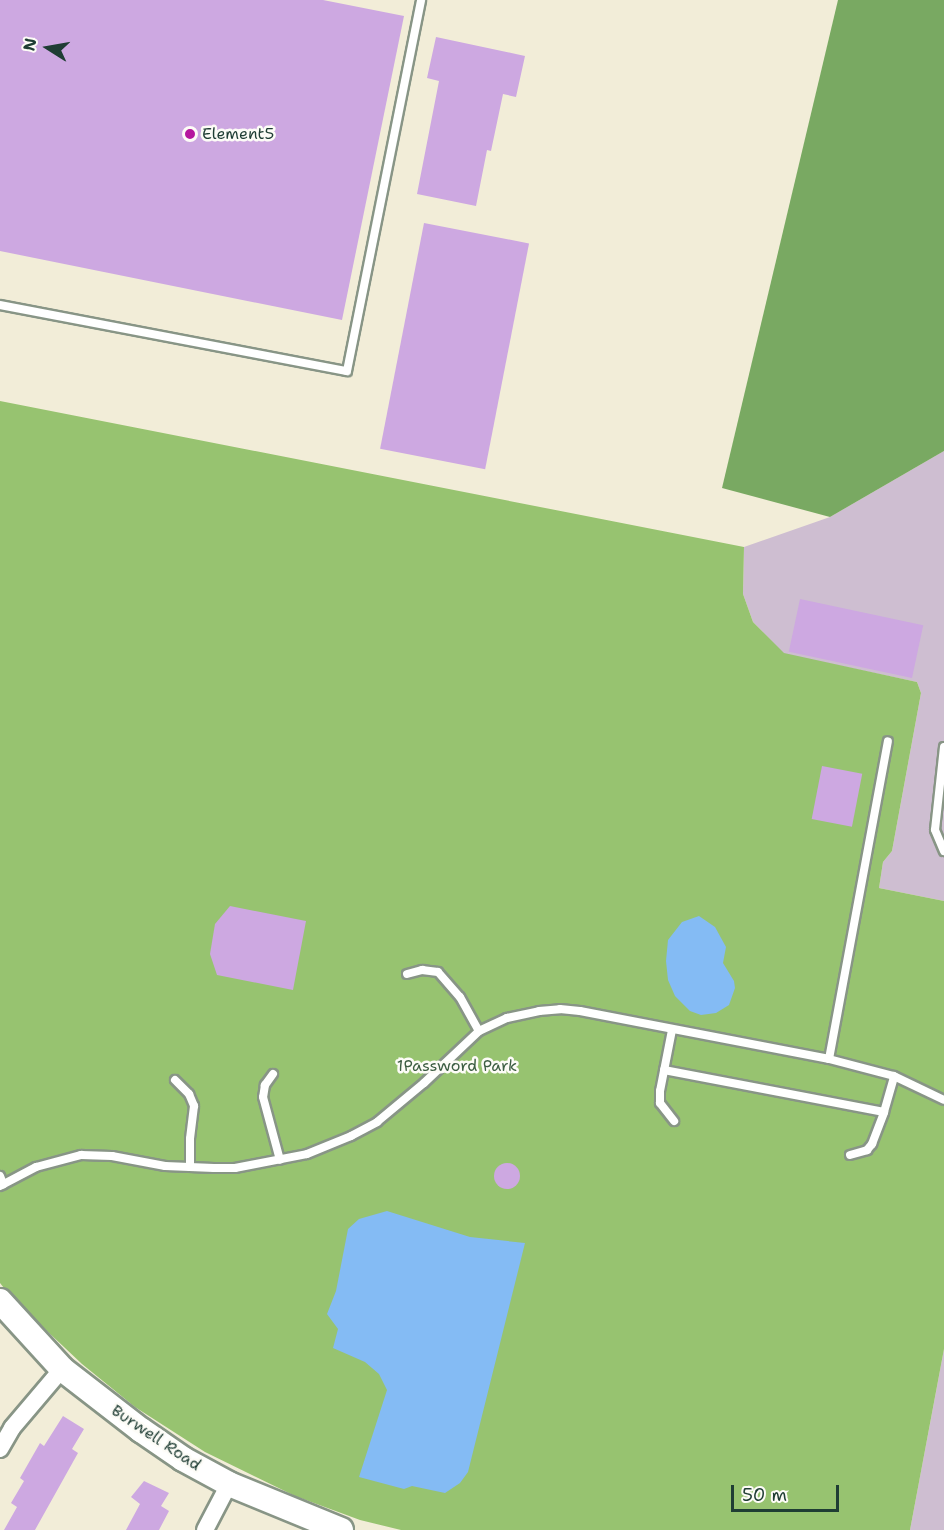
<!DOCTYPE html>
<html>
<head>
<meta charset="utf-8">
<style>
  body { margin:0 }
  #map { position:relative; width:944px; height:1530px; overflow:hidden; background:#f2edd8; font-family:"Shantell Sans",sans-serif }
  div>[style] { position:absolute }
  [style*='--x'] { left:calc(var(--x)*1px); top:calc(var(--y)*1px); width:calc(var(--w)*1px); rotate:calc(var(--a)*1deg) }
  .industrial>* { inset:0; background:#cebed1 }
  .green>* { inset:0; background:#97c370 }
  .forest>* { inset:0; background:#79a962 }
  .water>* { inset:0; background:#84bbf4 }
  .building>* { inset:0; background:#cda8e1; transform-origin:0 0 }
  .round { border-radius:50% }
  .roads { filter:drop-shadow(2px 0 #889586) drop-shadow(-2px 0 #889586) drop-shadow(0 2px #889586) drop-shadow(0 -2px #889586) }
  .service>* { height:8px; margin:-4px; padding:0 4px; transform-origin:4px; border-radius:4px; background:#fff }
  .minor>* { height:16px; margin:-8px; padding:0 8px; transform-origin:8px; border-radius:8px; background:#fff }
  .secondary>* { height:24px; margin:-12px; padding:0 12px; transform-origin:12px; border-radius:12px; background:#fff }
  .dots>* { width:16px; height:16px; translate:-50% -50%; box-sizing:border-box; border:3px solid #fdfcf7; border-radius:50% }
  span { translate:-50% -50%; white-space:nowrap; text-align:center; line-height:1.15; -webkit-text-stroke:5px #fdfcf7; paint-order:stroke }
  .poi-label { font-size:16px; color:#1f3d34 }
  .left { translate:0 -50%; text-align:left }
  .park-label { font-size:16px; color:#3d5e43 }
  .street-label { font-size:16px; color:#1f3d34 }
  .north { position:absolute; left:18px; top:18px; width:60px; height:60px; -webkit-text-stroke:4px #fdfcf7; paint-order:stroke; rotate:281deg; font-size:16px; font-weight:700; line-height:24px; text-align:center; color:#1f3d34 }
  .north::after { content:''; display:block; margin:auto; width:21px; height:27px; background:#1f3d34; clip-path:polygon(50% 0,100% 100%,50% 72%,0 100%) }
  .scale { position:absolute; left:731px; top:1485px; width:108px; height:27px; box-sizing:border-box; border:3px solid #1f3d34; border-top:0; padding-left:8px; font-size:18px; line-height:21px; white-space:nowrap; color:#1f3d34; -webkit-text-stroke:4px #fdfcf7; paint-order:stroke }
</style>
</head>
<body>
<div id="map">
  <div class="industrial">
    <div style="clip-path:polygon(944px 451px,944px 901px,879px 888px,883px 862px,892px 851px,921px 693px,917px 682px,784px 654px,753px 622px,743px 594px,744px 547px,830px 517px)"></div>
    <div style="clip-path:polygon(944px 1349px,944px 1530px,910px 1530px)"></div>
  </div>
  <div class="green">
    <div style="clip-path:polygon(0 401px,744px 547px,743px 594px,753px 622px,784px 653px,917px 682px,921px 693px,892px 851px,883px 862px,879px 888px,944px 901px,944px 1349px,910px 1530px,401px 1530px,360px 1520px,295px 1496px,205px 1452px,135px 1407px,82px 1364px,12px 1298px,0 1283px)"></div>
  </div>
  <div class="forest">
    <div style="clip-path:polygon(838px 0,944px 0,944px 451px,830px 517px,722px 488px)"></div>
  </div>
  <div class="water">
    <div style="clip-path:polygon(699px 916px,715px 927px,726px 947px,723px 963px,734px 981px,735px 988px,729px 1005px,716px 1013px,701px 1015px,690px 1011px,675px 996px,668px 980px,666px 961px,668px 940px,682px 922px)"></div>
    <div style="clip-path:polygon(387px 1211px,470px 1237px,525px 1243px,468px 1472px,460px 1483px,445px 1493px,412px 1486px,404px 1489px,359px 1477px,387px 1390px,379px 1374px,365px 1362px,333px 1348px,338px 1329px,327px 1314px,336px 1291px,348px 1229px,359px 1219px)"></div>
  </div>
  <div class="building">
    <div style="clip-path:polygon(0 0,323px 0,404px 16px,342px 320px,0 251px)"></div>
    <div style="clip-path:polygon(436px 37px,525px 56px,516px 97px,503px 94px,491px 151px,487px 150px,476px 206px,417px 194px,439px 81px,427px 78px)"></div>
    <div style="left:424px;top:223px;width:107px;height:230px;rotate:11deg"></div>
    <div style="left:800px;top:599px;width:126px;height:54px;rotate:12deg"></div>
    <div style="left:822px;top:766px;width:41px;height:54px;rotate:11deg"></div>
    <div style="clip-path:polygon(230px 906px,306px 921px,293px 990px,217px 975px,210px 954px,215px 924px)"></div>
    <div class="round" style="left:494px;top:1163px;width:26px;height:26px"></div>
    <div style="clip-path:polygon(63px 1416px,84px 1429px,72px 1449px,78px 1453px,35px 1530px,4px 1530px,17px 1507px,11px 1503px,24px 1481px,20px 1478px,40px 1443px,44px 1446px)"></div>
    <div style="clip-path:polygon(144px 1481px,169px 1493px,161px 1506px,169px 1511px,159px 1530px,126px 1530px,140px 1504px,131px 1497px)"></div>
  </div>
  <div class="roads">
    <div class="service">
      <div style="--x:0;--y:305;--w:353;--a:10.8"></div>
      <div style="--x:347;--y:371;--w:378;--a:-78.7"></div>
      <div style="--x:944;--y:747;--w:83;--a:96.2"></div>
      <div style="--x:935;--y:830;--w:23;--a:67"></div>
      <div style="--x:407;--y:974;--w:16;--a:-15"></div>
      <div style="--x:422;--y:970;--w:16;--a:7"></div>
      <div style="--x:438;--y:972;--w:33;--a:49"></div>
      <div style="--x:460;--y:997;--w:39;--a:61"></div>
      <div style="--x:672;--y:1030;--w:62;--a:101.1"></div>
      <div style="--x:660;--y:1091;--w:12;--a:90"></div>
      <div style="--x:660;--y:1103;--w:23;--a:52"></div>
      <div style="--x:829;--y:1059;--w:323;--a:-79.5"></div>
      <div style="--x:664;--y:1070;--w:224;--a:10.8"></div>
      <div style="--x:273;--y:1074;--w:14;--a:126"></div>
      <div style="--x:265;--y:1085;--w:12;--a:99"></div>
      <div style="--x:263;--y:1097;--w:65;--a:74.9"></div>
      <div style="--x:175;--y:1080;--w:20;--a:45"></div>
      <div style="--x:189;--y:1094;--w:13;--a:67"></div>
      <div style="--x:194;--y:1106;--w:33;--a:97"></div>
      <div style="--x:190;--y:1139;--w:28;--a:90"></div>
      <div style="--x:850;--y:1155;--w:18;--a:-16"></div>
      <div style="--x:867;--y:1150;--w:8;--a:-50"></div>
      <div style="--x:872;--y:1144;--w:34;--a:-69"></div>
      <div style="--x:884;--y:1112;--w:37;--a:-74"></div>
      <div style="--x:0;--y:1176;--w:9;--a:69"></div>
      <div style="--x:0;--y:1186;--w:41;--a:-27.8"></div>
      <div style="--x:36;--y:1167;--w:47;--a:-14.9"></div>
      <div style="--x:81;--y:1155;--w:31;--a:2"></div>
      <div style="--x:112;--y:1156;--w:54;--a:10.7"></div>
      <div style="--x:165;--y:1166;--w:49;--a:2.3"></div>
      <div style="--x:214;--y:1168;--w:21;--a:0"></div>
      <div style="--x:235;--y:1168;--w:73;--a:-11"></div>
      <div style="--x:307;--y:1154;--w:48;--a:-22.2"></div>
      <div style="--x:351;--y:1136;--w:30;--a:-28"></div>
      <div style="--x:377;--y:1122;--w:61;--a:-39.7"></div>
      <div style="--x:424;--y:1083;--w:76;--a:-43.4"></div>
      <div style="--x:479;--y:1031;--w:31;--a:-25"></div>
      <div style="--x:507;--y:1018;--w:33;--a:-12"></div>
      <div style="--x:539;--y:1011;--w:21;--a:-5"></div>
      <div style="--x:560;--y:1009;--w:20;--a:6"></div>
      <div style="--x:580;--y:1011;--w:254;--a:10.9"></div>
      <div style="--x:829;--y:1059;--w:67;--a:14.7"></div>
      <div style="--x:894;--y:1076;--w:55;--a:25.6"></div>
    </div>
    <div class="minor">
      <div style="--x:0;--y:1449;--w:24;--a:-60"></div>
      <div style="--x:12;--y:1428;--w:77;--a:-49.7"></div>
      <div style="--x:205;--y:1530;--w:52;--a:-62.4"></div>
    </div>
    <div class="secondary">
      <div style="--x:0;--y:1301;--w:92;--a:47.6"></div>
      <div style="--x:62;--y:1369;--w:100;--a:37.7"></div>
      <div style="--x:141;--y:1430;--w:51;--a:34.6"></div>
      <div style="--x:183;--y:1459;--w:52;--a:28.5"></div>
      <div style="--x:229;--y:1484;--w:121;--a:22.3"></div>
    </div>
  </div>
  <div class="dots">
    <div style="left:190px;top:134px;background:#b5179e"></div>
  </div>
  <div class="poi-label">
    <span class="left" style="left:202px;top:134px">Element5</span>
  </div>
  <div class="park-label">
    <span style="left:457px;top:1066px">1Password Park</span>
  </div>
  <div class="street-label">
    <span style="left:156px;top:1438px;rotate:34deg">Burwell Road</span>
  </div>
  <div class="north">N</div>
  <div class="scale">50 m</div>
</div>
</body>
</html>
